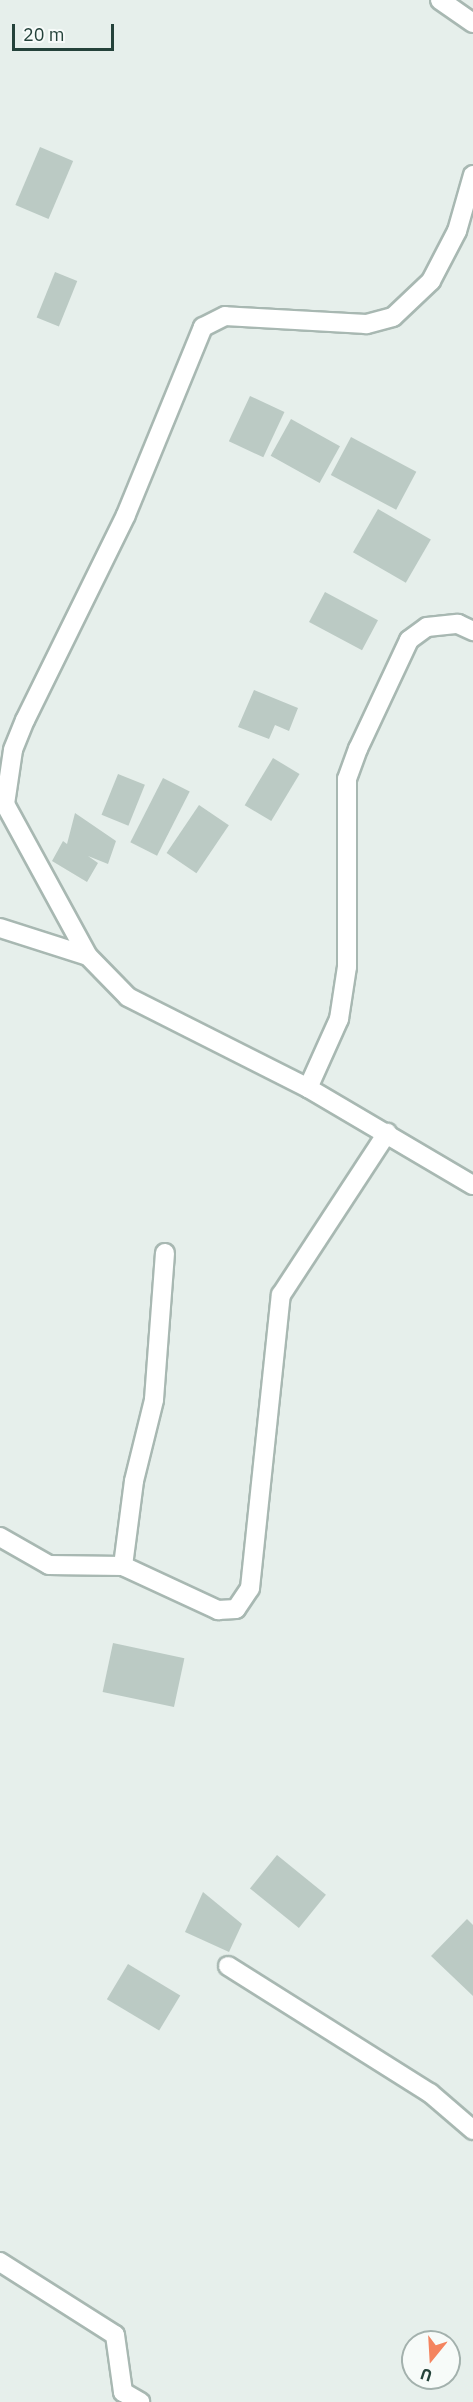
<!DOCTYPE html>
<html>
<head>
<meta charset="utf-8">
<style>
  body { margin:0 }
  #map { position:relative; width:473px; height:2402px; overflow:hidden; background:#e6efeb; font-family:"IBM Plex Sans",sans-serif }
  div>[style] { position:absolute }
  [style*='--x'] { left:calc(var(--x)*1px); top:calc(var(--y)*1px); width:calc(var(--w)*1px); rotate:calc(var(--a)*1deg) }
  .building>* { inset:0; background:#bbcac4; transform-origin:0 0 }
  .roads { filter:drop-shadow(2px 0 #a8b8b2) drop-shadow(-2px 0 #a8b8b2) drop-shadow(0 2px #a8b8b2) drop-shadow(0 -2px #a8b8b2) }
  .minor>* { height:18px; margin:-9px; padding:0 9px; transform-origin:9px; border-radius:9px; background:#fff }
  span { translate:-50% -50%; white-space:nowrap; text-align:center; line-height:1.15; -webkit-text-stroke:4.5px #f7fbf9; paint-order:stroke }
  .north { position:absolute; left:401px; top:2330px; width:60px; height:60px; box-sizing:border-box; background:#f7fbf9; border:2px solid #a3b1ad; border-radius:50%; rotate:198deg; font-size:16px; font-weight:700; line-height:24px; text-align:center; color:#24423a }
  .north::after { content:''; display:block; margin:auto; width:21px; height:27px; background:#f4845f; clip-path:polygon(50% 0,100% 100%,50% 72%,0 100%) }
  .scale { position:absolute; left:12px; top:24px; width:102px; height:27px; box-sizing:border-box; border:3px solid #24423a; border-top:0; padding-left:8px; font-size:18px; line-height:21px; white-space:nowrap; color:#24423a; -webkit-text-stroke:4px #f7fbf9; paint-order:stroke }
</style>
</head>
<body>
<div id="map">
  <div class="building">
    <div style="left:40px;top:147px;width:36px;height:63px;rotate:23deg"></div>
    <div style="left:55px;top:272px;width:24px;height:49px;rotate:22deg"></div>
    <div style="left:250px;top:396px;width:38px;height:50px;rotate:25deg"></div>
    <div style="left:291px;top:419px;width:56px;height:42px;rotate:29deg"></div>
    <div style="left:351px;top:437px;width:74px;height:43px;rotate:28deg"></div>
    <div style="left:378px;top:509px;width:61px;height:50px;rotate:30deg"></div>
    <div style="left:325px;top:592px;width:60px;height:34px;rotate:28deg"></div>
    <div style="clip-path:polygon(254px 690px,298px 708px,289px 731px,275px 725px,269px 739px,238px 727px)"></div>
    <div style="left:273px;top:758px;width:31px;height:55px;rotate:31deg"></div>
    <div style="left:118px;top:774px;width:29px;height:44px;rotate:22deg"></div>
    <div style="left:163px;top:778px;width:30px;height:72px;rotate:27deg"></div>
    <div style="left:199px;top:805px;width:36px;height:58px;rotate:34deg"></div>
    <div style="clip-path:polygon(75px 813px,116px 841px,108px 864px,88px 856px,98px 863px,87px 882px,52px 861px,63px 841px,67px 844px)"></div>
    <div style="left:113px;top:1643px;width:73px;height:50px;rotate:12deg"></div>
    <div style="left:277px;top:1855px;width:63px;height:43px;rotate:39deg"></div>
    <div style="clip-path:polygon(203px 1892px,242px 1924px,229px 1952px,185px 1932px)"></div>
    <div style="clip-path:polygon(467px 1919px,473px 1925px,473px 1996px,431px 1956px)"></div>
    <div style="left:128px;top:1964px;width:61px;height:41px;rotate:31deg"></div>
  </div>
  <div class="roads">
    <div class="minor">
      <div style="--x:440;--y:0;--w:40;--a:34.9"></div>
      <div style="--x:473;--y:175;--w:58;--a:105.9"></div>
      <div style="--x:457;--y:231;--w:56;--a:117.5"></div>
      <div style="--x:431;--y:281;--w:52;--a:136.5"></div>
      <div style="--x:393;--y:317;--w:28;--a:165"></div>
      <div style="--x:366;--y:324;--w:141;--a:-176.8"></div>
      <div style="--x:225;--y:316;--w:25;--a:153"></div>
      <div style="--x:203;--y:327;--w:203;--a:112.3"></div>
      <div style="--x:126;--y:515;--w:229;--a:116.2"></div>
      <div style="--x:25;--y:720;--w:32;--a:112"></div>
      <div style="--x:13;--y:750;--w:55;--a:98.4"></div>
      <div style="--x:5;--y:804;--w:173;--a:61.4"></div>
      <div style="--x:88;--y:956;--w:57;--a:45.7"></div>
      <div style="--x:128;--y:997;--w:202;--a:26.8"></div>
      <div style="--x:308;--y:1088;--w:191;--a:30.5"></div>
      <div style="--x:0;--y:928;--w:92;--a:17.7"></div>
      <div style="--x:308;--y:1088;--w:76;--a:-65.8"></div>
      <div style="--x:339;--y:1019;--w:53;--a:-81.3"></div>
      <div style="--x:347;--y:967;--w:188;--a:-90"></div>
      <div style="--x:347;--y:779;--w:32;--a:-70"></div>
      <div style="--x:358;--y:749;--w:120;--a:-64.9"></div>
      <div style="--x:409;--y:640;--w:22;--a:-36"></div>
      <div style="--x:427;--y:627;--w:31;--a:-6"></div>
      <div style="--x:458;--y:624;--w:17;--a:25"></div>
      <div style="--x:165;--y:1253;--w:147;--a:94.3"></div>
      <div style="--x:154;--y:1400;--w:83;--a:103.9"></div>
      <div style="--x:134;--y:1481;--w:86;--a:97.4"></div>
      <div style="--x:123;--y:1566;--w:105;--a:24.9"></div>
      <div style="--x:218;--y:1610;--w:18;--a:-3"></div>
      <div style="--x:236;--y:1609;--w:25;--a:-56"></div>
      <div style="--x:250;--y:1588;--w:295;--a:-84"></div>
      <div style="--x:281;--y:1295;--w:194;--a:-56.8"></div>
      <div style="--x:0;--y:1537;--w:56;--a:29.7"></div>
      <div style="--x:49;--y:1565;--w:74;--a:0.8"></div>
      <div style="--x:228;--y:1966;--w:239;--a:32.2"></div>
      <div style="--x:430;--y:2093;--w:57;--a:40.7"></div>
      <div style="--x:0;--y:2262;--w:136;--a:32.4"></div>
      <div style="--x:115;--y:2335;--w:58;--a:82"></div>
      <div style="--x:123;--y:2392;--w:20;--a:30"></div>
    </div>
  </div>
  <div class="north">U</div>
  <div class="scale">20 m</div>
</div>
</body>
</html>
